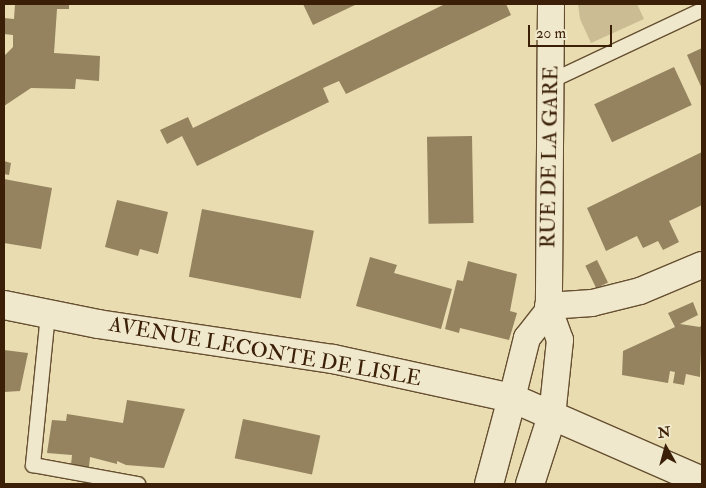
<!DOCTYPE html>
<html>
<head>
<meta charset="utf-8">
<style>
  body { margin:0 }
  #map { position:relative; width:706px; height:488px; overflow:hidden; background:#e8dcb0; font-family:"IM FELL Double Pica",serif }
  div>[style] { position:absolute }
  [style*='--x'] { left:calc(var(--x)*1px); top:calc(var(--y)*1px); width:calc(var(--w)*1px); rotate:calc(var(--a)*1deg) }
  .green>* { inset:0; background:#cbbc93 }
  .building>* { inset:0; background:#95825f; transform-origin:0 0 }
  .roads { filter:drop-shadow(1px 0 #664f31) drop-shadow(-1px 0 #664f31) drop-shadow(0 1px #664f31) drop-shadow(0 -1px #664f31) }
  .lane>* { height:14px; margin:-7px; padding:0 7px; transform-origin:7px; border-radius:7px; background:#f0e8cc }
  .street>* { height:26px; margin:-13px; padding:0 13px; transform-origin:13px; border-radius:13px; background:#f0e8cc }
  .secondary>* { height:28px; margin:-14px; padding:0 14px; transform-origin:14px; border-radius:14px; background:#f0e8cc }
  span { translate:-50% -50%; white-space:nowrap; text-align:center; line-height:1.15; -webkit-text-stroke:4px #f0e8cc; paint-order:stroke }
  .street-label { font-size:21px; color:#3b2007 }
  .frame { position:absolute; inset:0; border:5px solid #3b2007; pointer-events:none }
  .north { position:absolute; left:641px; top:423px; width:50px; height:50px; -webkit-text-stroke:4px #f0e8cc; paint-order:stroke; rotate:353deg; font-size:14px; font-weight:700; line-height:20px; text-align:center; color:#3b2007 }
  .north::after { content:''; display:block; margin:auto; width:18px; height:22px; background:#3b2007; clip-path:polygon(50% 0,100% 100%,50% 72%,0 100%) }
  .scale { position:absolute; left:528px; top:25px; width:84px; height:22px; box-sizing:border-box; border:2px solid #3b2007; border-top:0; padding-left:6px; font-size:15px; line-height:18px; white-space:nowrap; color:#3b2007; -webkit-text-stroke:4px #f0e8cc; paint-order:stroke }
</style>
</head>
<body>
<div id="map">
  <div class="green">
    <div style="clip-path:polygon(578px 4px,637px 4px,644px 19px,591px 43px,580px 19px)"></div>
  </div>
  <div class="building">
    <div style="clip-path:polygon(15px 4px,69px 4px,69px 9px,57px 9px,54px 53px,100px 56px,99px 81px,76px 79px,75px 89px,31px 88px,4px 106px,4px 56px,13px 47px,13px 35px,4px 34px,4px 18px,14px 19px)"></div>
    <div style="clip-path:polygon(303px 4px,357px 4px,313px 25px)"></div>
    <div style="clip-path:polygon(445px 4px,506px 4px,511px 15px,346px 94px,339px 81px,323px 88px,329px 102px,197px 166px,182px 136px,167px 144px,160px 130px,188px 117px,193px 128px)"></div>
    <div style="clip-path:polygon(702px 48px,702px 89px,687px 55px)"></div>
    <div style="left:674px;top:67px;width:42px;height:88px;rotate:65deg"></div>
    <div style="left:472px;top:136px;width:87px;height:45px;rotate:89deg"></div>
    <div style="clip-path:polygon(702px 152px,702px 205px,669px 221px,679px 242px,663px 250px,658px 241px,643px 248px,637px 236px,606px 251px,587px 208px)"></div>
    <div style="clip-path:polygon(4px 161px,11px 163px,9px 175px,4px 174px)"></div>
    <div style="clip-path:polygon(4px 179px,52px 188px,41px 249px,4px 243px)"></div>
    <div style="clip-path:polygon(117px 200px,168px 212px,158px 254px,140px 249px,138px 256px,105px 247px)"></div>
    <div style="left:202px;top:209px;width:114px;height:69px;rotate:11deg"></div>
    <div style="clip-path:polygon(370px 257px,397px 265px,394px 273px,452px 289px,441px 329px,356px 306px)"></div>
    <div style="left:597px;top:260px;width:25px;height:13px;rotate:64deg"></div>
    <div style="clip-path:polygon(468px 261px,517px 274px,510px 311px,517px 313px,509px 340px,460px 328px,459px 333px,445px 329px,457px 280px,463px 281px)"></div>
    <div style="clip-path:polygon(693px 302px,698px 315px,680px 324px,700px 327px,702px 324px,700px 377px,686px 374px,684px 385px,673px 383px,675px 372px,670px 371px,668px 383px,622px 375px,623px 351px,675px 327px,668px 313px)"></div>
    <div style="clip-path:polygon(4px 350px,28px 353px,20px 391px,4px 392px)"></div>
    <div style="clip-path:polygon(127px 400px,185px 409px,164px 468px,126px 465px,117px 461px,117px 464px,90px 457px,89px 467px,71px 465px,72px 455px,47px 453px,52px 420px,66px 421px,67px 414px,123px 423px)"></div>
    <div style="left:243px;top:419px;width:79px;height:40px;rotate:12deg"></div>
  </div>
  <div class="roads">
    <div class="lane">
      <div style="--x:551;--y:81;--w:167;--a:-25.2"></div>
      <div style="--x:48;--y:314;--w:152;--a:95.7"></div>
      <div style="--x:33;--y:465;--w:107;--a:10.3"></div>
    </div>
    <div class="street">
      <div style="--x:551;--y:4;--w:306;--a:90.4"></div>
      <div style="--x:549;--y:310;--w:32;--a:70"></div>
      <div style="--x:560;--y:340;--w:76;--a:96"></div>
      <div style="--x:548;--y:306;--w:44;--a:-3.9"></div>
      <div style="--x:592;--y:303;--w:49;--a:-14"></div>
      <div style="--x:640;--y:291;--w:67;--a:-22.8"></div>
      <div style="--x:512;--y:398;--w:62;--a:-76"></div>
      <div style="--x:527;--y:338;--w:36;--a:-52"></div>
    </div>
    <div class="secondary">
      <div style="--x:4;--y:305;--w:96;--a:11.4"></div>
      <div style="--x:98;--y:324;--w:238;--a:8.5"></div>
      <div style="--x:333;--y:359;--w:183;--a:12.3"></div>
      <div style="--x:512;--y:398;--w:207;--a:23.6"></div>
      <div style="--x:489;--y:484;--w:89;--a:-75"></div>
      <div style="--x:530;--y:484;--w:71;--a:-72.1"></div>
    </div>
  </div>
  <div class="street-label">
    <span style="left:550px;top:157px;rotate:-89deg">RUE DE LA GARE</span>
    <span style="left:265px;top:352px;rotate:10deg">AVENUE LECONTE DE LISLE</span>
  </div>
  <div class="frame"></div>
  <div class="north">N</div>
  <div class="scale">20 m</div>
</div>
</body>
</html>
